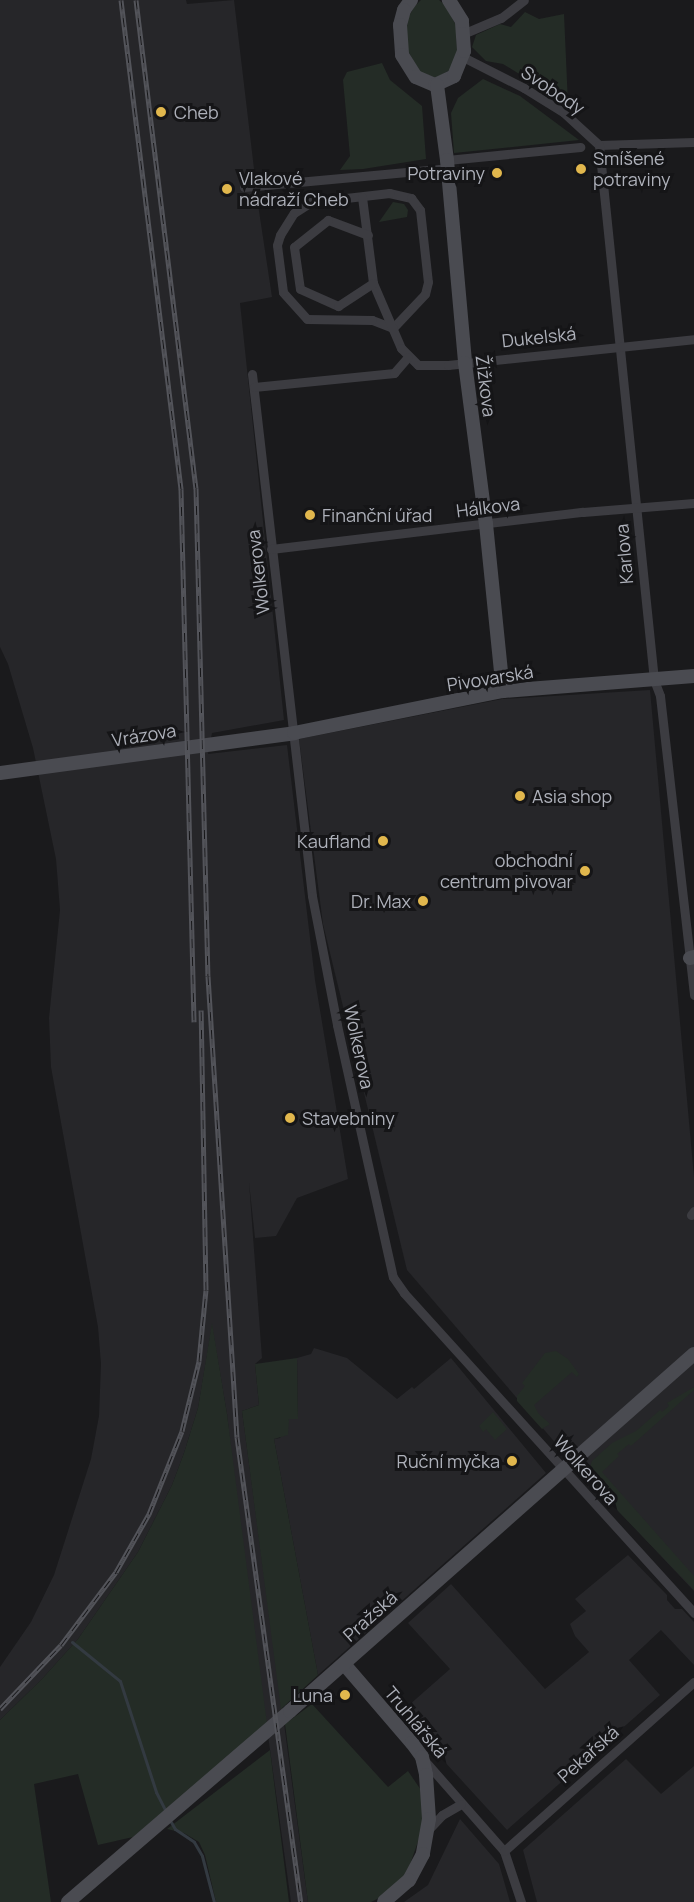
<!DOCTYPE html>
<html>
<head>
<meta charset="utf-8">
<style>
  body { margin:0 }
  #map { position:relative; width:694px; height:1902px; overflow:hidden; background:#1a1a1c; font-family:Manrope,sans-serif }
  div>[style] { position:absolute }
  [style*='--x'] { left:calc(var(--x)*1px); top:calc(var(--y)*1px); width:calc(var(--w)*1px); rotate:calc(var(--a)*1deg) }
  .built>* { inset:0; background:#262629 }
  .green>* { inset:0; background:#242c26 }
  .stream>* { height:3px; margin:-1.5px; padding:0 1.5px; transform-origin:1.5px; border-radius:1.5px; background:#333a41 }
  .street>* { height:9px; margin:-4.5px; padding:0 4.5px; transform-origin:4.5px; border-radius:4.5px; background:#3c3c41 }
  .secondary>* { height:14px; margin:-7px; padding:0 7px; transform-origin:7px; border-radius:7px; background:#4a4b51 }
  .rail>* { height:5px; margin-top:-2.5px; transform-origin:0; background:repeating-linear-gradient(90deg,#151517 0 9px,#53545a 0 18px); box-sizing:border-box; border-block:2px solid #53545a }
  .dots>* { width:16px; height:16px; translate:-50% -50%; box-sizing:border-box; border:3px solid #151517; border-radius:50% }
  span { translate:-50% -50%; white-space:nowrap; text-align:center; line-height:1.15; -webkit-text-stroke:6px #151517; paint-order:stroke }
  .street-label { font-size:18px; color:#aeb1ba }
  .poi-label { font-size:18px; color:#aeb1ba }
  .left { translate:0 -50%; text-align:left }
  .right { translate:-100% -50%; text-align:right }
</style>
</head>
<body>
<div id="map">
  <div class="built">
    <div style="clip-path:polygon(0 0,186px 0,187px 4px,234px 0,259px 211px,272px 297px,240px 303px,284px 720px,212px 733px,208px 754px,287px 745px,315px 980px,348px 1179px,297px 1198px,276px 1236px,255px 1238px,249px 1182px,262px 1358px,255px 1364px,259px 1405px,242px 1411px,308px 1902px,291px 1902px,241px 1540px,227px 1414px,212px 1326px,198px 1408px,184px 1453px,172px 1485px,138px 1552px,78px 1639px,42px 1679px,0 1720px,0 1667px,31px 1622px,54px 1575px,91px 1459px,99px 1416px,101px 1364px,98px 1327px,51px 1067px,49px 1018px,60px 910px,56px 859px,33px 748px,8px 664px,0 647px)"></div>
    <div style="clip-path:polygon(650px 690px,694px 1177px,694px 1591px,564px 1453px,407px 1270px,323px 924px,299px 739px,502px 699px)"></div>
    <div style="clip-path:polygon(314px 1348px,347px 1358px,397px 1399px,412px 1387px,414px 1389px,451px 1358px,546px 1473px,318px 1675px,274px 1439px,280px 1438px,289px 1419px,298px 1419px,297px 1358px,311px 1354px)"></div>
    <div style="clip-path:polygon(628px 1555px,667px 1595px,667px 1600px,675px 1609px,682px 1609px,694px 1622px,694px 1665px,661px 1630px,629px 1660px,660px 1695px,507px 1830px,400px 1713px,450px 1669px,408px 1623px,451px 1584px,545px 1689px,589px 1652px,575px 1636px,570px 1624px,586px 1611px,575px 1599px)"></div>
    <div style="clip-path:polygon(626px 1759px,661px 1794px,694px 1766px,694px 1902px,537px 1902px,523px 1850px)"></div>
    <div style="clip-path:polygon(460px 1819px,499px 1864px,510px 1902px,404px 1902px,428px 1885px)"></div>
  </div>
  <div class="green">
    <div style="clip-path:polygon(421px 0,439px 0,445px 5px,456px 25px,457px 52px,450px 70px,436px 78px,420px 72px,408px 51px,406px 34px,408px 18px,414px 7px)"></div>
    <div style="clip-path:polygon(525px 12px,539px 19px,564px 14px,568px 104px,503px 64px,486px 61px,472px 47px,476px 35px,500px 24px,511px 27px)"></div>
    <div style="clip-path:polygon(382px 63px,390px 80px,422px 106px,426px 159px,363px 169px,340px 170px,350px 156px,343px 80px,347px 72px)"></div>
    <div style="clip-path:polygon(483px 79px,520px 96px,579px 140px,454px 153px,451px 113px,458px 98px)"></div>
    <div style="clip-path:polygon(393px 202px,404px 204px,408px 210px,407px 217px,379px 222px)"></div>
    <div style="clip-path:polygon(212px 1323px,227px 1414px,267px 1724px,133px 1837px,98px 1845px,78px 1774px,34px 1784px,51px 1902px,0 1902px,0 1720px,42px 1679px,78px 1639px,138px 1552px,172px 1485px,184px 1453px,198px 1408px)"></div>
    <div style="clip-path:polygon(556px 1351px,568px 1359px,579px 1374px,577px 1377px,572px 1372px,534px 1405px,538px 1413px,550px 1424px,542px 1429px,517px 1401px,517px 1396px,525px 1386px,522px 1383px,545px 1353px)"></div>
    <div style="clip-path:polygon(297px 1358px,298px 1419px,289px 1419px,288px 1435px,274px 1439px,318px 1675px,281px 1709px,242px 1411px,259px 1405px,255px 1364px)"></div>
    <div style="clip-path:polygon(694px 1387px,694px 1390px,631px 1446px,629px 1444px,617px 1454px,619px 1456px,602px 1472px,694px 1576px,694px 1590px,618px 1511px,591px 1481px,588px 1472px,592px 1461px,612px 1443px,636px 1431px,660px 1410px,662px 1412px,669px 1406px,667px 1403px)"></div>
    <div style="clip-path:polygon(493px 1412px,507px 1429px,495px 1440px,486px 1429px,483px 1432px,479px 1426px)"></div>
    <div style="clip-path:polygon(312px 1704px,388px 1787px,408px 1771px,425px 1796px,422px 1830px,406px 1876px,387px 1894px,371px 1902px,308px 1902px,285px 1724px)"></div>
    <div style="clip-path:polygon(270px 1750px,289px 1902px,216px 1902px,205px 1855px,199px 1842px,184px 1833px,167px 1829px)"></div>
  </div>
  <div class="stream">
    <div style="--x:72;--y:1642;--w:62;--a:39.1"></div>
    <div style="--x:120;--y:1681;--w:117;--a:72"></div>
    <div style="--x:156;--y:1792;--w:20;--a:63"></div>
    <div style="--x:171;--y:1822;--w:8;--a:60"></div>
    <div style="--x:175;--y:1829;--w:23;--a:34"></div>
    <div style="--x:194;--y:1842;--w:16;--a:60"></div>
    <div style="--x:202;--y:1856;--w:48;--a:75.4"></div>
  </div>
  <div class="street">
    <div style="--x:465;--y:33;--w:39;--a:-23"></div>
    <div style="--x:501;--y:18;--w:29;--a:-38"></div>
    <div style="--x:463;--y:57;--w:68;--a:26.9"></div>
    <div style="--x:524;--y:88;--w:46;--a:31.6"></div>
    <div style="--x:563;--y:112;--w:49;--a:42.5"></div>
    <div style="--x:599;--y:145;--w:95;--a:-1.8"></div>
    <div style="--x:599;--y:145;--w:538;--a:84.13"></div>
    <div style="--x:654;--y:680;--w:17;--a:69"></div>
    <div style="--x:660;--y:696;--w:301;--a:83.5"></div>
    <div style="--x:447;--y:160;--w:134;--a:-5.6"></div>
    <div style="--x:244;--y:187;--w:204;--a:-5.3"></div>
    <div style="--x:389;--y:193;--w:23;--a:13"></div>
    <div style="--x:411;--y:198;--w:15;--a:53"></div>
    <div style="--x:420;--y:210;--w:72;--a:83.7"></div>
    <div style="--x:428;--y:282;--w:12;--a:104"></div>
    <div style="--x:425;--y:294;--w:47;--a:133.3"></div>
    <div style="--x:393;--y:328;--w:22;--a:-159"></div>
    <div style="--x:372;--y:320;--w:65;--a:-179.1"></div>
    <div style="--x:307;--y:319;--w:36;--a:-132"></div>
    <div style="--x:283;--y:292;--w:47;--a:-97.3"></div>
    <div style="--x:277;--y:245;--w:10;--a:-73"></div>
    <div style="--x:280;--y:235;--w:26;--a:-58"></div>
    <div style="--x:294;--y:213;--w:20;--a:-33"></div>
    <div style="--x:311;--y:202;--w:79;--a:-6.6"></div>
    <div style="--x:362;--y:197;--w:87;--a:82.7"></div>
    <div style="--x:373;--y:283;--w:71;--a:66.7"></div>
    <div style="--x:401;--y:348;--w:24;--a:45"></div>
    <div style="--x:418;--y:365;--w:30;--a:0"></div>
    <div style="--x:448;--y:365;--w:247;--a:-6"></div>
    <div style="--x:368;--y:235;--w:43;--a:-159.4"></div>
    <div style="--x:328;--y:220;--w:43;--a:141.5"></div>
    <div style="--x:294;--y:247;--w:42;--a:81.9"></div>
    <div style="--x:300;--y:289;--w:42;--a:24.1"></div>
    <div style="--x:338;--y:306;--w:42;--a:-33.3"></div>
    <div style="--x:252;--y:374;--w:525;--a:83.44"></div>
    <div style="--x:312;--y:896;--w:131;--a:79"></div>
    <div style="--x:337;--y:1025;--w:258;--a:77.5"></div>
    <div style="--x:393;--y:1277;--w:19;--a:55"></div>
    <div style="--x:404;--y:1293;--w:432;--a:47.8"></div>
    <div style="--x:254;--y:387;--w:141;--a:-5.7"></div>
    <div style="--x:394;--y:373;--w:21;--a:-49"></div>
    <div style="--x:271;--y:549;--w:314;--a:-6.8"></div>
    <div style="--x:583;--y:512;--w:111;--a:-4.6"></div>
    <div style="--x:691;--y:1215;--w:5;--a:-53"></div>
    <div style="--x:424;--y:1760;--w:121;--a:48.7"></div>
    <div style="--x:504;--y:1851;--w:54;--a:71.6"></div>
    <div style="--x:429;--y:1829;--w:19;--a:-47"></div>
    <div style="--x:442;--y:1815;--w:22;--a:-30"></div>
    <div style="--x:504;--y:1851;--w:254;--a:-41.7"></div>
  </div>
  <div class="secondary">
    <div style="--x:411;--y:0;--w:12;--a:125"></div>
    <div style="--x:404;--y:10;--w:16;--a:105"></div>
    <div style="--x:400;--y:25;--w:30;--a:86"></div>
    <div style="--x:402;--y:55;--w:26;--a:58"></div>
    <div style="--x:416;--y:77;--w:21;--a:23"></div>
    <div style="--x:435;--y:85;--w:21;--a:-25"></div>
    <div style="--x:454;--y:76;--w:27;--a:-68"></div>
    <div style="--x:464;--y:51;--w:30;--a:-94"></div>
    <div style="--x:462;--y:21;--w:25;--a:-122"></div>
    <div style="--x:437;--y:85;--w:76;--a:82.4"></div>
    <div style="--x:447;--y:160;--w:204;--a:84.9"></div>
    <div style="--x:465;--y:363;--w:162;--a:82.6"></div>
    <div style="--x:486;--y:524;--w:168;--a:84.2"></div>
    <div style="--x:0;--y:773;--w:297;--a:-7.7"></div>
    <div style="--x:294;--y:733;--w:213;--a:-11.4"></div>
    <div style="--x:503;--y:691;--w:192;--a:-4.5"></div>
    <div style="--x:690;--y:958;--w:4;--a:-14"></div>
    <div style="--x:344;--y:1664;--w:104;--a:49.3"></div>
    <div style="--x:412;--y:1743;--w:17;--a:54"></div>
    <div style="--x:422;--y:1757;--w:18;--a:77"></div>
    <div style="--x:426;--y:1775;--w:44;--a:86.1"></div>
    <div style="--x:429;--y:1819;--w:36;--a:100"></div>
    <div style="--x:423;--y:1854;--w:30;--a:118"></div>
    <div style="--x:409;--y:1880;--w:33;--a:139"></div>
    <div style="--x:68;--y:1902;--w:293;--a:-40.7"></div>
    <div style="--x:290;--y:1711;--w:539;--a:-41.47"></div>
  </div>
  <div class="rail">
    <div style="--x:121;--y:0;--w:493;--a:83"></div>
    <div style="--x:181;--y:489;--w:533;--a:88.6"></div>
    <div style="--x:136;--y:0;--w:492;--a:83"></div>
    <div style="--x:196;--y:488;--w:488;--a:88.6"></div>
    <div style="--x:208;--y:976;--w:462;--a:86.4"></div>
    <div style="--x:237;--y:1437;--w:469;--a:82.2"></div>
    <div style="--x:0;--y:1709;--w:88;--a:-46.4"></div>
    <div style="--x:61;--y:1645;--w:91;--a:-53"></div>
    <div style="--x:116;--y:1572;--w:67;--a:-60.4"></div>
    <div style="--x:149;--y:1514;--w:89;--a:-68.3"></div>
    <div style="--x:182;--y:1431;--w:72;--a:-76.3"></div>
    <div style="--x:199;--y:1361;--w:71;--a:-84.4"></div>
    <div style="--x:206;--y:1290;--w:280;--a:-91"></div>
  </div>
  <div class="dots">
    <div style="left:161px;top:112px;background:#e1b74d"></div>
    <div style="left:581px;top:169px;background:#e1b74d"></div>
    <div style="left:497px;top:173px;background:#e1b74d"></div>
    <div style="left:227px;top:189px;background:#e1b74d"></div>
    <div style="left:310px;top:515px;background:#e1b74d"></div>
    <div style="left:520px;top:796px;background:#e1b74d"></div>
    <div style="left:383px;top:841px;background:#e1b74d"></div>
    <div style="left:585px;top:871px;background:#e1b74d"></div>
    <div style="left:423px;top:901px;background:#e1b74d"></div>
    <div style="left:290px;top:1118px;background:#e1b74d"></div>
    <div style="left:512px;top:1461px;background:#e1b74d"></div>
    <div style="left:345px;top:1695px;background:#e1b74d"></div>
  </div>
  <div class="street-label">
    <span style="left:553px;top:90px;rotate:34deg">Svobody</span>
    <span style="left:539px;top:337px;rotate:-6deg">Dukelská</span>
    <span style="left:486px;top:386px;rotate:83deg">Žižkova</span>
    <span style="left:488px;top:507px;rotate:-7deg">Hálkova</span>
    <span style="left:624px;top:554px;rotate:-95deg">Karlova</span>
    <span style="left:258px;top:572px;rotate:-97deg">Wolkerova</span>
    <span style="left:490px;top:678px;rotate:-9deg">Pivovarská</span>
    <span style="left:144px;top:735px;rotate:-9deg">Vrázova</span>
    <span style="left:359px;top:1047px;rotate:78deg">Wolkerova</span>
    <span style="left:586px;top:1470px;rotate:48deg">Wolkerova</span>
    <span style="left:370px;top:1616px;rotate:-42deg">Pražská</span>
    <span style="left:416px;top:1722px;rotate:50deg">Truhlářská</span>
    <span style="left:588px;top:1754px;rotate:-42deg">Pekařská</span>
  </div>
  <div class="poi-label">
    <span class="left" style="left:174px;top:112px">Cheb</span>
    <span class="left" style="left:593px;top:169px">Smíšené<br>potraviny</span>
    <span class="right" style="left:485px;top:173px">Potraviny</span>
    <span class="left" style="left:239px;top:189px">Vlakové<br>nádraží Cheb</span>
    <span class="left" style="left:322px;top:515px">Finanční úřad</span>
    <span class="left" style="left:532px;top:796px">Asia shop</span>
    <span class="right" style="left:371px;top:841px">Kaufland</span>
    <span class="right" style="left:573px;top:871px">obchodní<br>centrum pivovar</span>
    <span class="right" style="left:411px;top:901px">Dr. Max</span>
    <span class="left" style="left:302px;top:1118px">Stavebniny</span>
    <span class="right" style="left:500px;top:1461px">Ruční myčka</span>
    <span class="right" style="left:333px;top:1695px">Luna</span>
  </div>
</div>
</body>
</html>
